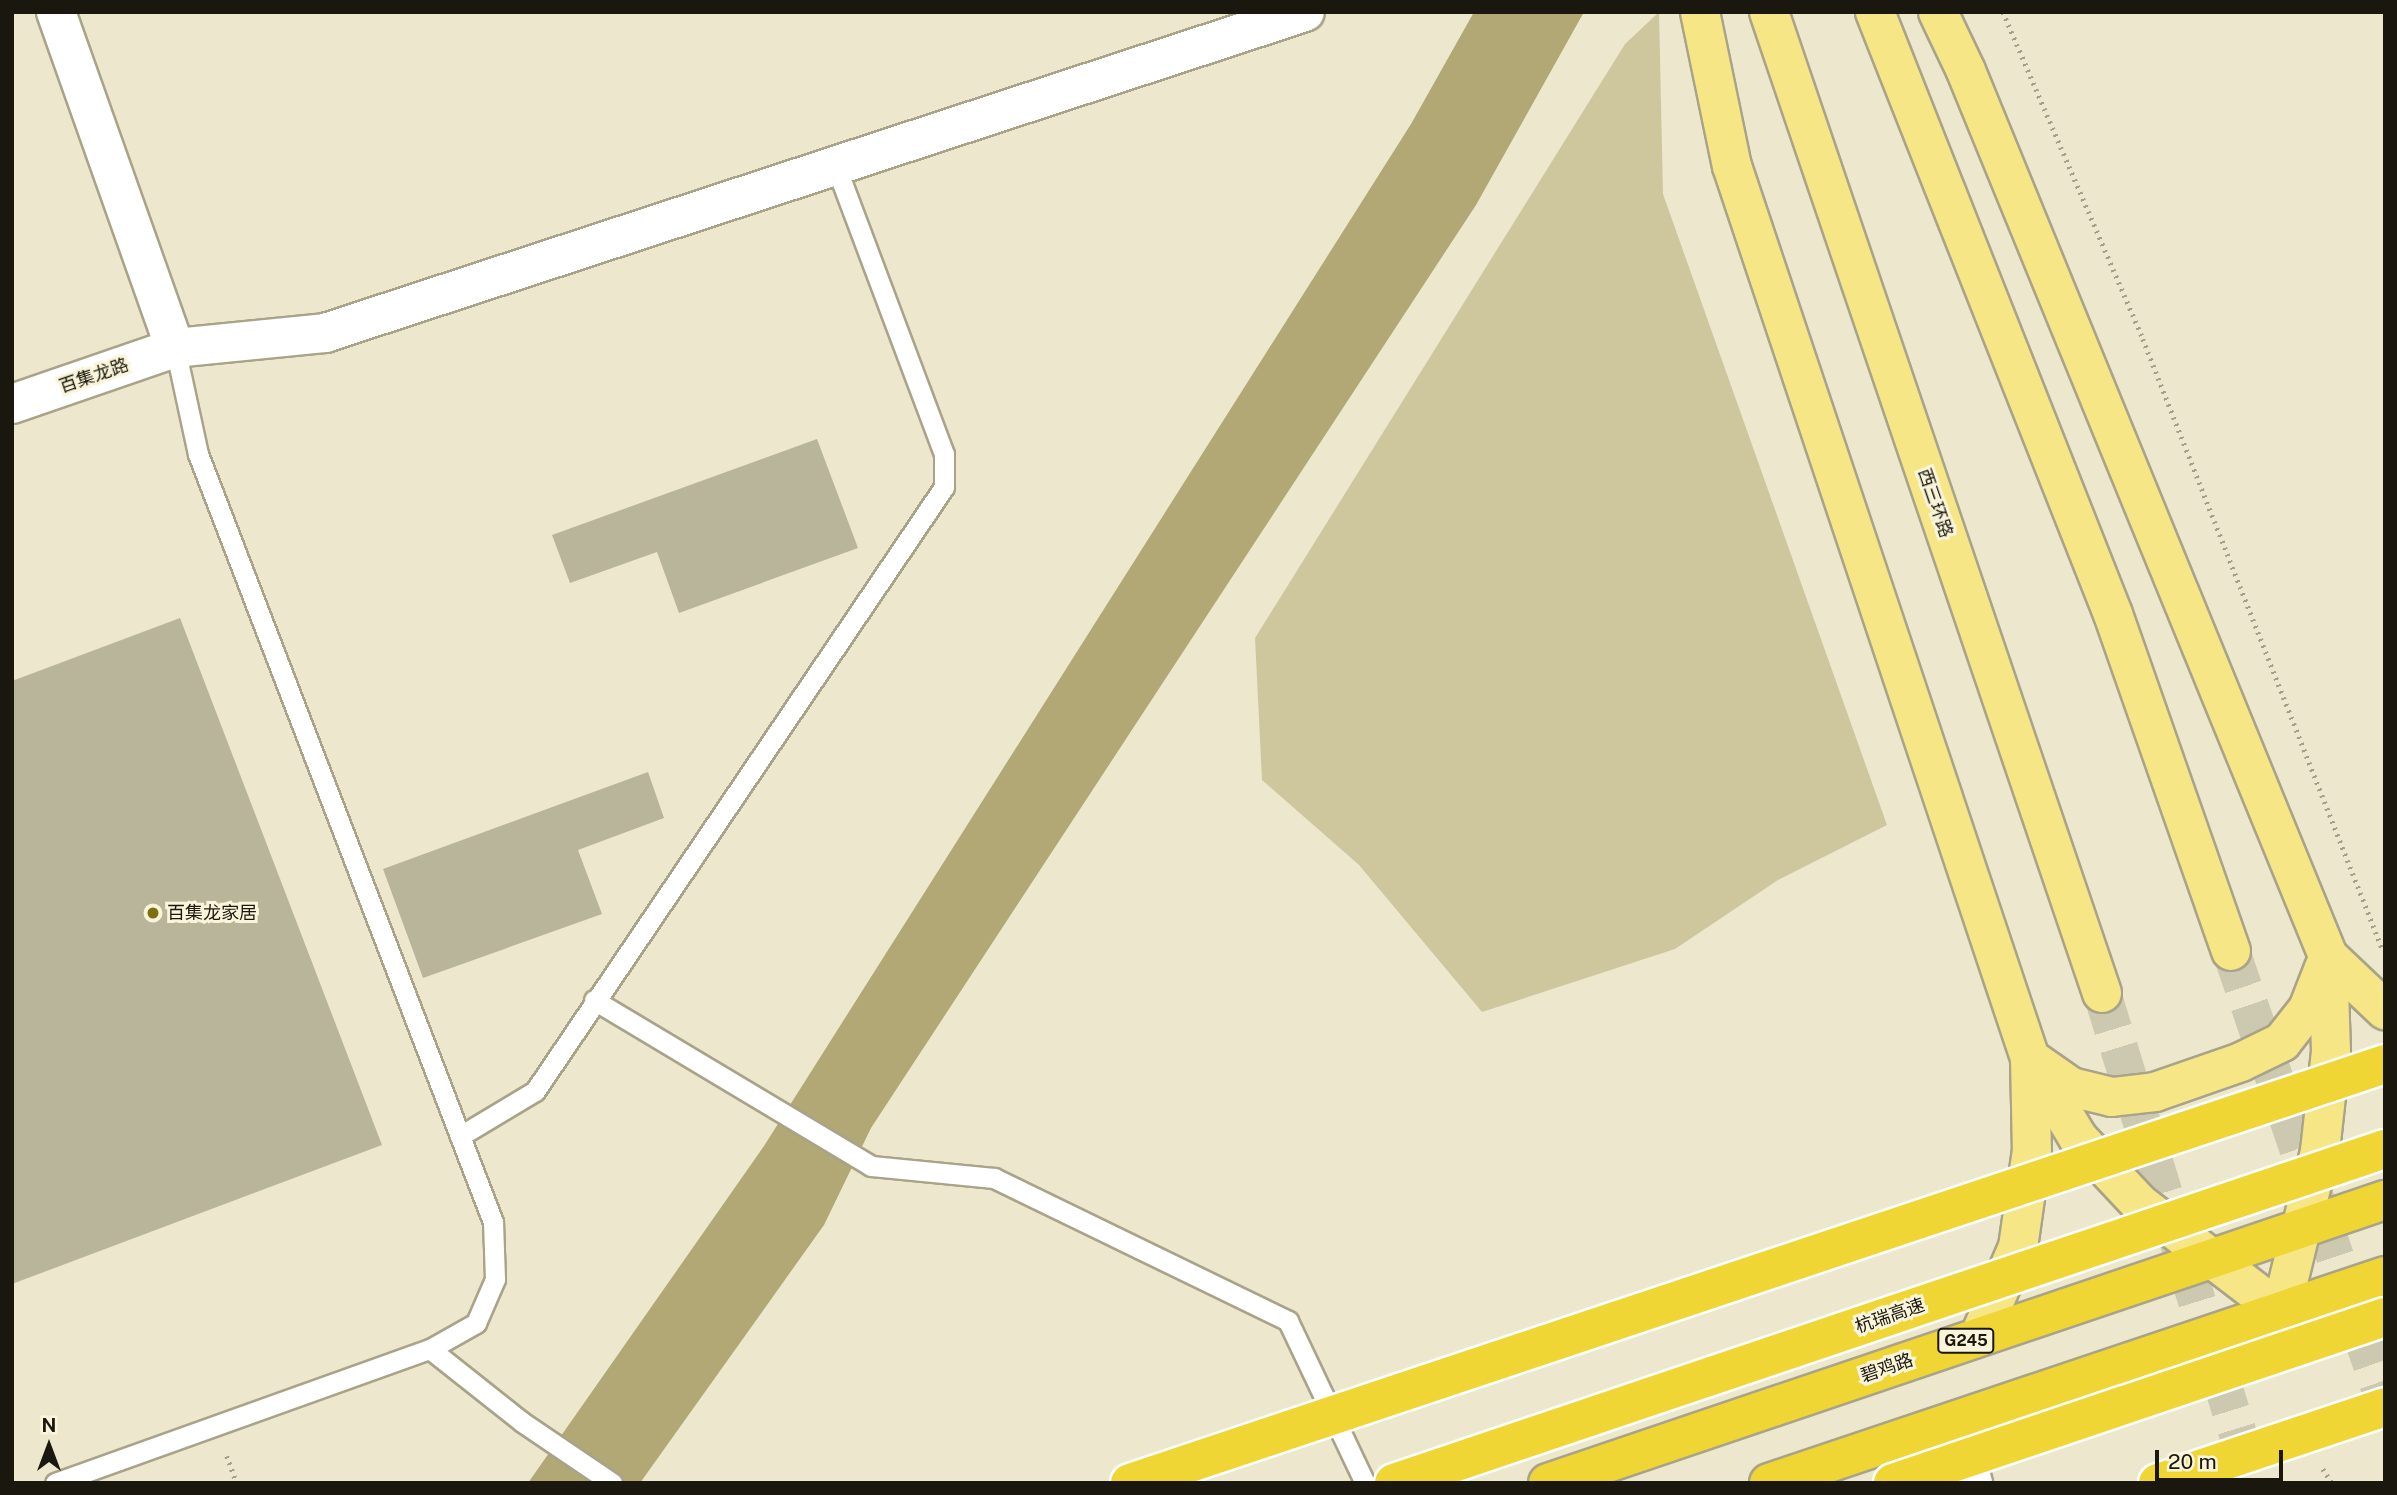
<!DOCTYPE html>
<html>
<head>
<meta charset="utf-8">
<style>
  body { margin:0 }
  #map { position:relative; width:2397px; height:1495px; overflow:hidden; background:#ede8cd; font-family:"Public Sans","Noto Sans SC",sans-serif }
  div>[style] { position:absolute }
  [style*='--x'] { left:calc(var(--x)*1px); top:calc(var(--y)*1px); width:calc(var(--w)*1px); rotate:calc(var(--a)*1deg) }
  .green>* { inset:0; background:#cec79d }
  .water>* { inset:0; background:#b1a875 }
  .building>* { inset:0; background:#b9b59a }
  .primary-tunnel>* { height:38px; margin-top:-19px; transform-origin:0; background:repeating-linear-gradient(90deg,#cdc9b0 0 38px,transparent 0 57px) }
  .path>* { height:4.5px; margin-top:-2.25px; transform-origin:0; background:repeating-linear-gradient(90deg,#a39f8a 0 2px,transparent 0 7px) }
  .roads { filter:drop-shadow(2px 0 #a8a389) drop-shadow(-2px 0 #a8a389) drop-shadow(0 2px #a8a389) drop-shadow(0 -2px #a8a389) }
  .lane>* { height:19px; margin:-9.5px; padding:0 9.5px; transform-origin:9.5px; border-radius:9.5px; background:#fff }
  .street>* { height:38px; margin:-19px; padding:0 19px; transform-origin:19px; border-radius:19px; background:#fff }
  .secondary>* { height:38px; margin:-19px; padding:0 19px; transform-origin:19px; border-radius:19px; background:#fff }
  .primary>* { height:38px; margin:-19px; padding:0 19px; transform-origin:19px; border-radius:19px; background:#f6e686 }
  .highway>* { height:38px; margin:-19px; padding:0 19px; transform-origin:19px; border-radius:19px; background:#f0d635 }
  .bridges { filter:drop-shadow(2px 0 #fff) drop-shadow(-2px 0 #fff) drop-shadow(0 2px #fff) drop-shadow(0 -2px #fff) }
  .highway-bridge>* { height:38px; margin:-19px; padding:0 19px; transform-origin:19px; border-radius:19px; background:#f0d635 }
  .dots>* { width:19px; height:19px; translate:-50% -50%; box-sizing:border-box; border:4px solid #faf5da; border-radius:50% }
  span { translate:-50% -50%; white-space:nowrap; text-align:center; line-height:1.15; -webkit-text-stroke:6px #faf5da; paint-order:stroke }
  .shield-label span { padding:2px 5px; background:#faf5da; border:2px solid; border-radius:5px; -webkit-text-stroke-width:0 }
  .shield-label { font-size:16px; color:#19170e; font-weight:700 }
  .street-label { font-size:18px; color:#19170e }
  .poi-label { font-size:18px; color:#19170e }
  .left { translate:0 -50%; text-align:left }
  .frame { position:absolute; inset:0; border:14px solid #19170e; pointer-events:none }
  .north { position:absolute; left:14px; top:1411px; width:70px; height:70px; -webkit-text-stroke:5px #faf5da; paint-order:stroke; rotate:0deg; font-size:19px; font-weight:700; line-height:28px; text-align:center; color:#19170e }
  .north::after { content:''; display:block; margin:auto; width:24px; height:32px; background:#19170e; clip-path:polygon(50% 0,100% 100%,50% 72%,0 100%) }
  .scale { position:absolute; left:2155px; top:1450px; width:128px; height:32px; box-sizing:border-box; border:4px solid #19170e; border-top:0; padding-left:9px; font-size:21px; line-height:24px; white-space:nowrap; color:#19170e; -webkit-text-stroke:5px #faf5da; paint-order:stroke }
</style>
</head>
<body>
<div id="map">
  <div class="green">
    <div style="clip-path:polygon(1659px 12px,1663px 194px,1887px 825px,1778px 880px,1675px 949px,1482px 1012px,1359px 865px,1262px 780px,1255px 638px,1625px 44px)"></div>
  </div>
  <div class="water">
    <div style="clip-path:polygon(1474px 12px,1584px 12px,1476px 205px,871px 1128px,824px 1225px,640px 1483px,528px 1483px,764px 1146px,1411px 124px)"></div>
  </div>
  <div class="building">
    <div style="clip-path:polygon(817px 439px,858px 548px,679px 613px,657px 552px,570px 583px,552px 535px)"></div>
    <div style="clip-path:polygon(180px 618px,382px 1145px,12px 1284px,12px 681px)"></div>
    <div style="clip-path:polygon(648px 772px,664px 818px,578px 850px,602px 914px,423px 978px,383px 869px)"></div>
  </div>
  <div class="primary-tunnel">
    <div style="--x:2231;--y:951;--w:478;--a:71.2"></div>
    <div style="--x:2102;--y:993;--w:513;--a:72.87"></div>
  </div>
  <div class="path">
    <div style="--x:2003;--y:12;--w:356;--a:66.8"></div>
    <div style="--x:2143;--y:339;--w:654;--a:68.57"></div>
    <div style="--x:227;--y:1456;--w:29;--a:70"></div>
    <div style="--x:2323;--y:1469;--w:17;--a:57"></div>
  </div>
  <div class="roads">
    <div class="lane">
      <div style="--x:594;--y:1000;--w:323;--a:30.9"></div>
      <div style="--x:871;--y:1166;--w:124;--a:5.6"></div>
      <div style="--x:994;--y:1178;--w:327;--a:25.9"></div>
      <div style="--x:1288;--y:1321;--w:179;--a:64.6"></div>
      <div style="--x:460;--y:1136;--w:87;--a:-31"></div>
      <div style="--x:535;--y:1091;--w:729;--a:-55.9"></div>
      <div style="--x:944;--y:487;--w:33;--a:-90"></div>
      <div style="--x:944;--y:454;--w:308;--a:-110.6"></div>
      <div style="--x:430;--y:1349;--w:117;--a:38.4"></div>
      <div style="--x:522;--y:1422;--w:109;--a:34.1"></div>
      <div style="--x:55;--y:1483;--w:398;--a:-19.7"></div>
      <div style="--x:430;--y:1349;--w:53;--a:-29.5"></div>
      <div style="--x:476;--y:1323;--w:48;--a:-66.6"></div>
      <div style="--x:495;--y:1279;--w:57;--a:-92"></div>
      <div style="--x:493;--y:1222;--w:823;--a:-111.01"></div>
      <div style="--x:198;--y:454;--w:108;--a:-102.2"></div>
    </div>
    <div class="street">
      <div style="--x:56;--y:12;--w:356;--a:70.5"></div>
      <div style="--x:1957;--y:1426;--w:59;--a:74.3"></div>
    </div>
    <div class="secondary">
      <div style="--x:12;--y:404;--w:172;--a:-19"></div>
      <div style="--x:175;--y:348;--w:151;--a:-5.7"></div>
      <div style="--x:325;--y:333;--w:1031;--a:-18.14"></div>
    </div>
    <div class="primary">
      <div style="--x:1700;--y:12;--w:157;--a:78.3"></div>
      <div style="--x:1732;--y:166;--w:940;--a:71.53"></div>
      <div style="--x:2030;--y:1058;--w:92;--a:88.8"></div>
      <div style="--x:2032;--y:1150;--w:98;--a:98.2"></div>
      <div style="--x:2018;--y:1247;--w:98;--a:113.4"></div>
      <div style="--x:1769;--y:12;--w:1036;--a:71.25"></div>
      <div style="--x:1875;--y:12;--w:647;--a:68.43"></div>
      <div style="--x:2113;--y:614;--w:357;--a:70.7"></div>
      <div style="--x:1938;--y:12;--w:65;--a:64.6"></div>
      <div style="--x:1966;--y:71;--w:956;--a:67.75"></div>
      <div style="--x:2328;--y:956;--w:79;--a:43.5"></div>
      <div style="--x:2031;--y:1060;--w:91;--a:58.9"></div>
      <div style="--x:2078;--y:1138;--w:89;--a:46.8"></div>
      <div style="--x:2139;--y:1203;--w:178;--a:37.3"></div>
      <div style="--x:2281;--y:1311;--w:165;--a:-76.3"></div>
      <div style="--x:2320;--y:1151;--w:100;--a:-83.7"></div>
      <div style="--x:2331;--y:1052;--w:96;--a:-91.8"></div>
      <div style="--x:2034;--y:1061;--w:45;--a:35.1"></div>
      <div style="--x:2071;--y:1087;--w:42;--a:13.7"></div>
      <div style="--x:2112;--y:1097;--w:43;--a:-6.6"></div>
      <div style="--x:2155;--y:1092;--w:91;--a:-19.2"></div>
      <div style="--x:2241;--y:1062;--w:46;--a:-26"></div>
      <div style="--x:2282;--y:1042;--w:42;--a:-51.8"></div>
      <div style="--x:2308;--y:1009;--w:44;--a:-68.7"></div>
    </div>
    <div class="highway">
      <div style="--x:1548;--y:1483;--w:884;--a:-18.68"></div>
      <div style="--x:1769;--y:1483;--w:650;--a:-18.57"></div>
    </div>
  </div>
  <div class="bridges">
    <div class="highway-bridge">
      <div style="--x:1130;--y:1483;--w:1323;--a:-18.46"></div>
      <div style="--x:1394;--y:1483;--w:1046;--a:-18.63"></div>
      <div style="--x:1893;--y:1483;--w:519;--a:-18.64"></div>
      <div style="--x:2158;--y:1483;--w:239;--a:-18.5"></div>
    </div>
  </div>
  <div class="dots">
    <div style="left:153px;top:913px;background:#7e6f0c"></div>
  </div>
  <div class="shield-label">
    <span style="left:1966px;top:1341px">G245</span>
  </div>
  <div class="street-label">
    <span style="left:94px;top:376px;rotate:-19deg">百集龙路</span>
    <span style="left:1935px;top:503px;rotate:71deg">西三环路</span>
    <span style="left:1890px;top:1316px;rotate:-19deg">杭瑞高速</span>
    <span style="left:1887px;top:1368px;rotate:-19deg">碧鸡路</span>
  </div>
  <div class="poi-label">
    <span class="left" style="left:167px;top:913px">百集龙家居</span>
  </div>
  <div class="frame"></div>
  <div class="north">N</div>
  <div class="scale">20 m</div>
</div>
</body>
</html>
